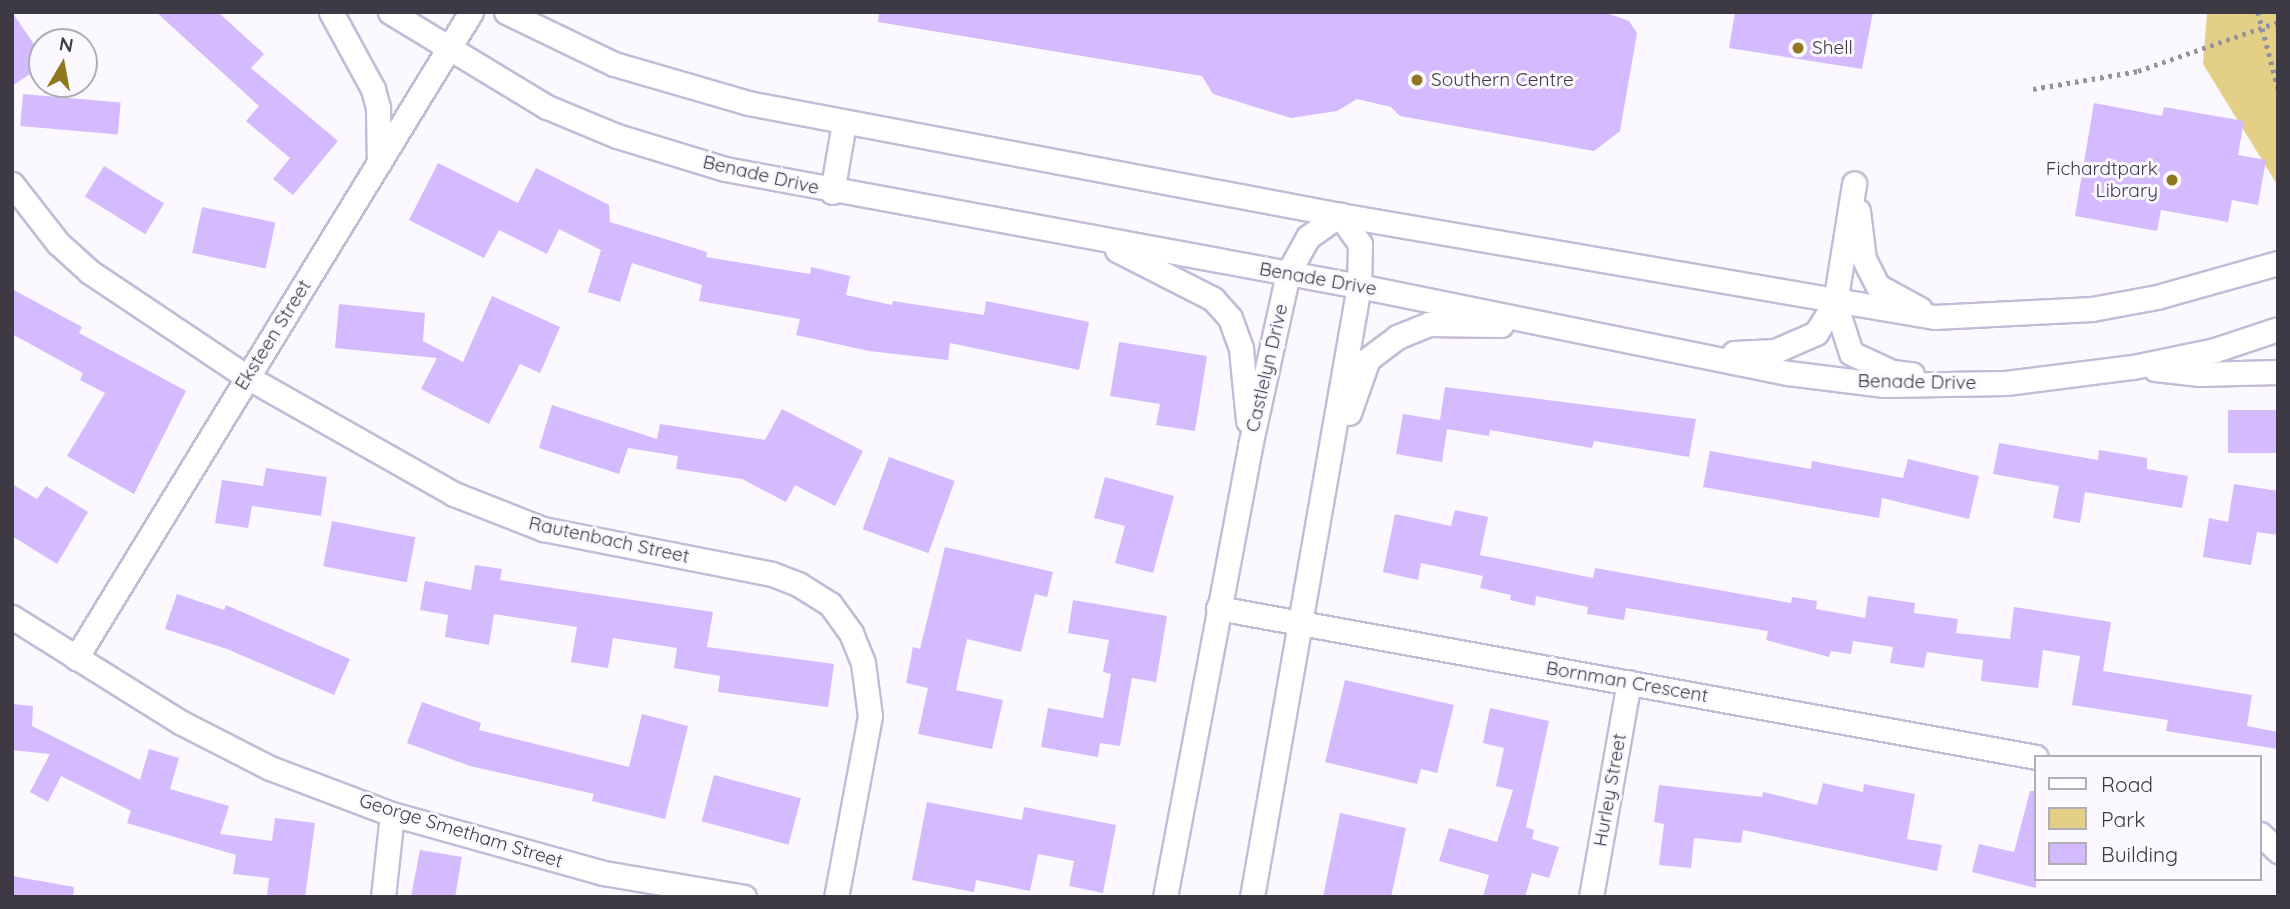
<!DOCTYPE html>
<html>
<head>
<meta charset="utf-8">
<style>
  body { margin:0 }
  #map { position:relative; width:2290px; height:909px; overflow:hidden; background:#fbf9ff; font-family:Quicksand,sans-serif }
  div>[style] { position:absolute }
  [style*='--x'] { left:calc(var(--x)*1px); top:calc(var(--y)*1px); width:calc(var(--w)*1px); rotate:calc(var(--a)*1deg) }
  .green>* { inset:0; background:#e4cf87 }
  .building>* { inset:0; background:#d4bbff; transform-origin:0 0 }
  .path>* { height:4.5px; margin-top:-2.25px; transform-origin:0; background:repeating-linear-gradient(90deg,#96929b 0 3.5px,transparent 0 8.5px) }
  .roads { filter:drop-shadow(2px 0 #c4bbd7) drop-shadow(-2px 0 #c4bbd7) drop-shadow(0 2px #c4bbd7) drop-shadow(0 -2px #c4bbd7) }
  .minor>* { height:23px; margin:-11.5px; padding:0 11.5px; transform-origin:11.5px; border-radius:11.5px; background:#fff }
  .dots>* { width:19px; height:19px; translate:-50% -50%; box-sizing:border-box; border:4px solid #fbf9ff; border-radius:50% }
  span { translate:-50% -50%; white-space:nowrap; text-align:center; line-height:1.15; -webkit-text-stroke:6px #fbf9ff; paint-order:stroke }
  .poi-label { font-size:19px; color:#3e3a45 }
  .left { translate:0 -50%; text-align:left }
  .right { translate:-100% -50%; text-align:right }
  .street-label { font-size:19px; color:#3e3a45 }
  .frame { position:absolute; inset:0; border:14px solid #3e3a45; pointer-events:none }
  .legend { position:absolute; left:2034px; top:755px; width:228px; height:126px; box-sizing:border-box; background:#fbf9ff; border:2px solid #afadb5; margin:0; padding:9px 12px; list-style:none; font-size:21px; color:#3e3a45 }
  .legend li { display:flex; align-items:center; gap:14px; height:35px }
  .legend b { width:35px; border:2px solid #afadb5 }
  .north { position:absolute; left:28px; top:28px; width:70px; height:70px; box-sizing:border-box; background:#fbf9ff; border:2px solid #afadb5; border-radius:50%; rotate:10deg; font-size:19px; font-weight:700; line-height:28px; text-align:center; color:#3e3a45 }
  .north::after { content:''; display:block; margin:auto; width:24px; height:32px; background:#8f781e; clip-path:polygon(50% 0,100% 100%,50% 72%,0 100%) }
</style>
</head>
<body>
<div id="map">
  <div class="green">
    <div style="clip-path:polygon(2207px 12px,2278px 12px,2278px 186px,2203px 64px)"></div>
  </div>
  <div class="building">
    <div style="clip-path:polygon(12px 12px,42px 56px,42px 66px,12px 86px)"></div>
    <div style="clip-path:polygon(156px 12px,218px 12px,264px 54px,251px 68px,338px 141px,293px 195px,273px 179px,290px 158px,246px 121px,259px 106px)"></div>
    <div style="clip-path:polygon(879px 12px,1604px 12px,1629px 21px,1637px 33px,1620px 131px,1594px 151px,1400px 116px,1391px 107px,1357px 99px,1337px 111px,1291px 118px,1213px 94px,1202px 76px,878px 22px)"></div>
    <div style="clip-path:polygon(1735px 12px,1873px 12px,1862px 69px,1729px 48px)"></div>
    <div style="left:23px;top:94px;width:98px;height:32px;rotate:5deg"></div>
    <div style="clip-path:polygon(2094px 103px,2162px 116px,2164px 107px,2244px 121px,2238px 155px,2266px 160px,2258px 205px,2232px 200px,2228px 222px,2161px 210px,2157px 231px,2075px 216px)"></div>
    <div style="clip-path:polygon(438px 163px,518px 203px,536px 168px,609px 205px,610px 222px,707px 252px,706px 257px,810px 274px,811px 267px,850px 276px,846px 295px,892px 305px,893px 301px,984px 315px,986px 301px,1089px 322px,1079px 370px,950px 343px,948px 360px,869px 351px,796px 335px,800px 319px,699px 301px,702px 285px,632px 263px,620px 302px,588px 292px,601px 250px,559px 229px,547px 254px,499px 230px,484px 258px,409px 220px)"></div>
    <div style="left:104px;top:166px;width:71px;height:36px;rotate:32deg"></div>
    <div style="left:202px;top:207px;width:75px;height:47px;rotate:12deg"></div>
    <div style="clip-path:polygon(12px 289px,82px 327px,79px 333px,186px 391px,134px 494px,67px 456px,105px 393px,80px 380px,83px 373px,12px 334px)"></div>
    <div style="clip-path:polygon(492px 296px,560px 327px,540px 373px,520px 364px,489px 424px,421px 389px,437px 358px,335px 348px,339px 304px,425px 313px,423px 341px,463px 362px)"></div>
    <div style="clip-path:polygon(1119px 342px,1207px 356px,1195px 431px,1156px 425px,1160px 404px,1110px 396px)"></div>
    <div style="clip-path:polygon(1445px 387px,1696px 419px,1689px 457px,1594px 441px,1592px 448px,1490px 430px,1489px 436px,1447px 429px,1442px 462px,1396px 454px,1403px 414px,1440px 420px)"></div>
    <div style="clip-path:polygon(552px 405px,657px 439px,660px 424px,765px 440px,782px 409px,863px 451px,835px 506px,795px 485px,786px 502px,742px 479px,676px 469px,678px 456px,628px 448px,619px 474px,539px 448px)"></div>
    <div style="left:2278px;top:410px;width:43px;height:50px;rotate:90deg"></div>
    <div style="clip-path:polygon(1999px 443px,2098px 460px,2099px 450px,2147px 458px,2147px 469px,2188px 476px,2182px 508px,2085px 492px,2080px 523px,2053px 518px,2059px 486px,1993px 474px)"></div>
    <div style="clip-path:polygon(1710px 451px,1811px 469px,1812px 461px,1903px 478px,1908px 459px,1979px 476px,1969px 519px,1882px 498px,1879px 518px,1703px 487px)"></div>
    <div style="left:889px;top:457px;width:70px;height:77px;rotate:20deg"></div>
    <div style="clip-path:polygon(266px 468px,327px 477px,321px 516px,252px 506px,248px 528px,215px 523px,222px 480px,263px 486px)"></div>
    <div style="clip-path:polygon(1105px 477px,1174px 496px,1153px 573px,1115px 563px,1125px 526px,1094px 518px)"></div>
    <div style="clip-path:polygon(12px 484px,37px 499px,46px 486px,88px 512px,57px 564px,12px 536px)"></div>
    <div style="clip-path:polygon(2234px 484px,2278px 491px,2278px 535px,2257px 532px,2251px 565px,2203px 557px,2209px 518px,2228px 522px)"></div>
    <div style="clip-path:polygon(1455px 510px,1488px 517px,1480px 555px,1593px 578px,1595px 568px,1791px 603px,1792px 597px,1817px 601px,1816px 609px,1865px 618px,1868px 596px,1915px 603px,1914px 613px,1958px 619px,1956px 633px,2010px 639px,2014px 607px,2111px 622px,2103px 671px,2252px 695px,2247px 726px,2278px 732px,2278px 749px,2166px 731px,2168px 720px,2072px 705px,2080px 656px,2043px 650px,2038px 688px,1981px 681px,1983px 660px,1927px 652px,1924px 668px,1890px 663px,1893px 647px,1853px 641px,1851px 654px,1831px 651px,1829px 657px,1766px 640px,1768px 631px,1626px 608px,1624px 620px,1587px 614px,1588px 607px,1536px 596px,1535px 606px,1510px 600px,1511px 595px,1480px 588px,1483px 576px,1421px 563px,1418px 580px,1383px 572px,1395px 514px,1451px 526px)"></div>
    <div style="left:332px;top:521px;width:85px;height:46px;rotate:11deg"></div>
    <div style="clip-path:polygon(945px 547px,1053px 572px,1047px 597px,1035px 594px,1021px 652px,967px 639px,956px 690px,1003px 700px,992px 749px,918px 734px,928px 688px,906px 683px,913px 647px,920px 649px)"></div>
    <div style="clip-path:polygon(475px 565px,502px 569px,500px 580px,713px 612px,707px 647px,834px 664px,828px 707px,718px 692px,720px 676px,674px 668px,677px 648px,613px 638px,608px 668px,571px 662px,577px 627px,494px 614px,489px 645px,445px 637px,448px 615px,420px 610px,425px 581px,471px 590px)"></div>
    <div style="clip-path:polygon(177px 594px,224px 610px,226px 605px,350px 659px,334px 695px,227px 649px,165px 629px)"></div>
    <div style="clip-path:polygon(1073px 600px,1167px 616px,1156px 682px,1132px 678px,1120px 746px,1100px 743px,1098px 757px,1041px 747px,1048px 708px,1103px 718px,1111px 674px,1103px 672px,1109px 640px,1068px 633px)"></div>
    <div style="clip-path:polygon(1345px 680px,1454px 705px,1437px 773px,1421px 769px,1417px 784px,1325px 762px)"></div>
    <div style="clip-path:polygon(422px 702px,481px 723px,479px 730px,629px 767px,642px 714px,688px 726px,665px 819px,592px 801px,594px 794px,470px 766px,407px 743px)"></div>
    <div style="clip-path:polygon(12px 704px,33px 706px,32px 726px,140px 780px,149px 749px,179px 758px,170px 789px,229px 806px,220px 834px,272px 841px,275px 818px,315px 823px,305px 897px,267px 897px,269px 878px,233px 874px,236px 855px,127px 823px,131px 811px,61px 776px,48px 802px,30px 792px,50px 754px,12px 750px)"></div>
    <div style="clip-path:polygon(1490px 708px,1549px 721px,1526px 827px,1534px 830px,1532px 839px,1559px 847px,1549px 878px,1532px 873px,1525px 897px,1483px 897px,1489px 875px,1439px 861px,1449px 828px,1497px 842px,1513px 790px,1496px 786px,1504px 748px,1483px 743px)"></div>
    <div style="left:714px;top:775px;width:90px;height:48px;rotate:15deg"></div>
    <div style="clip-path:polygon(1823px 783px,1863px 792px,1864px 784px,1915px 794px,1907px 839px,1942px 845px,1937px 871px,1743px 830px,1741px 843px,1694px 838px,1691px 868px,1659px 865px,1664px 824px,1654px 822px,1659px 785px,1762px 797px,1763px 792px,1817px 805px)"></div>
    <div style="clip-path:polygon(2030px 791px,2036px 791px,2036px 888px,1972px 872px,1979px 844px,2014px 852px)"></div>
    <div style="clip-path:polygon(927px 802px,1022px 820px,1024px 807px,1116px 825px,1103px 893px,1069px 886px,1074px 861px,1038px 854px,1030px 891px,976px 880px,974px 892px,912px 880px)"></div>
    <div style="clip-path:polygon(1340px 813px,1406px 828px,1391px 897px,1323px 897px)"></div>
    <div style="clip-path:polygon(420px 850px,462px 857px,455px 897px,411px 897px)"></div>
    <div style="clip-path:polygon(12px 876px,74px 887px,73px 897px,12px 897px)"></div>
  </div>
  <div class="path">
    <div style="--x:2258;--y:12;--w:79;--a:75.3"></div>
    <div style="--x:2033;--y:89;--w:107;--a:-9.7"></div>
    <div style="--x:2138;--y:71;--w:148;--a:-19.3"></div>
  </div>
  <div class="roads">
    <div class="minor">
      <div style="--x:331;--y:12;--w:88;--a:61.4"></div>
      <div style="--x:373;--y:89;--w:20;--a:75"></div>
      <div style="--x:378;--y:108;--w:55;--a:89"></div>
      <div style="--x:390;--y:12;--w:184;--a:31.2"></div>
      <div style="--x:547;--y:107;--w:76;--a:22.5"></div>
      <div style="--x:617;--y:136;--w:113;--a:17"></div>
      <div style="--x:725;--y:169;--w:645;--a:10.46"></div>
      <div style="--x:1359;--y:286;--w:438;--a:11.5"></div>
      <div style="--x:1788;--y:373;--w:97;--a:7.1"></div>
      <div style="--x:1884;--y:385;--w:122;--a:-0.9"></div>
      <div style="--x:2006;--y:383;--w:128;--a:-7.2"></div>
      <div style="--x:2133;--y:367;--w:84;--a:-11.7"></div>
      <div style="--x:2215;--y:350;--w:66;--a:-18.4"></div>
      <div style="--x:506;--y:12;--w:120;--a:25.7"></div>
      <div style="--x:614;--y:64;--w:140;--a:16.2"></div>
      <div style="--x:748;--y:103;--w:603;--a:10.71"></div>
      <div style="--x:1340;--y:215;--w:603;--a:9.74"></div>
      <div style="--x:1934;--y:317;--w:158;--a:-2.9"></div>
      <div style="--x:2092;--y:309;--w:66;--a:-10.5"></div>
      <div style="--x:2157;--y:297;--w:126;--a:-15.7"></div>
      <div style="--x:12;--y:184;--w:75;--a:52.1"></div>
      <div style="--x:58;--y:243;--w:43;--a:42.2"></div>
      <div style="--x:90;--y:272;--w:189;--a:33.8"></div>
      <div style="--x:247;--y:377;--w:238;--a:29.5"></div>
      <div style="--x:454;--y:494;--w:96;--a:21.5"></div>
      <div style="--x:543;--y:529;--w:233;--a:11.1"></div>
      <div style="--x:772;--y:574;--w:28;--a:21"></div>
      <div style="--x:798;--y:584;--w:38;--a:32"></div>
      <div style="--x:830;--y:604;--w:36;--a:54"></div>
      <div style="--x:851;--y:633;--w:32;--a:68"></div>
      <div style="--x:863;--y:663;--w:53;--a:82.5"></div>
      <div style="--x:870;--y:716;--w:184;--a:100.6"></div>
      <div style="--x:832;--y:192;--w:70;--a:-80.1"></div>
      <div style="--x:1858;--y:211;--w:48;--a:82.9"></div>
      <div style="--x:1864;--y:259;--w:30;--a:63"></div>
      <div style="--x:1878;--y:286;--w:48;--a:28.7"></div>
      <div style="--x:1117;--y:250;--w:108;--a:27"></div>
      <div style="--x:1213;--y:299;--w:25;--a:48"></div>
      <div style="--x:1230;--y:318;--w:33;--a:70"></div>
      <div style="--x:1241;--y:349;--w:72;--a:84.4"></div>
      <div style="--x:1835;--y:303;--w:52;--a:72.3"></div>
      <div style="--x:1851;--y:353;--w:45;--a:24.9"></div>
      <div style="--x:1892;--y:372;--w:20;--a:6"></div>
      <div style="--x:1734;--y:353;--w:41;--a:-2.8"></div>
      <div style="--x:1775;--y:351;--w:45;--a:-23.7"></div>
      <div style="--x:1816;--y:333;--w:36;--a:-58"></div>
      <div style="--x:1835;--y:303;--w:121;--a:-80.9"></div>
      <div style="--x:2155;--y:369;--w:43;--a:6.6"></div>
      <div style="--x:2198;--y:374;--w:80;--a:-1.4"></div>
      <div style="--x:1349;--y:413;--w:57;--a:-70.6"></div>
      <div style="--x:1368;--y:359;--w:36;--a:-37"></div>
      <div style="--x:1397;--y:337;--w:35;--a:-22"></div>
      <div style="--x:1429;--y:324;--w:72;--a:0.8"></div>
      <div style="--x:1218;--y:608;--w:831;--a:10.32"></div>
      <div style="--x:12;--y:617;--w:198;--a:32"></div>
      <div style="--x:180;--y:722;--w:101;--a:27.1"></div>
      <div style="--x:270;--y:768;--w:130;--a:20.7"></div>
      <div style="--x:392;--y:814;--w:220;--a:15.6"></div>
      <div style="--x:604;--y:873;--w:142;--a:9.7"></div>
      <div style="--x:76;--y:658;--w:757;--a:-58.56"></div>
      <div style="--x:2260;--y:834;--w:25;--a:43"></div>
      <div style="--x:383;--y:897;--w:83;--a:-83.8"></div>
      <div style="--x:1165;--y:897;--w:459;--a:-79.3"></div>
      <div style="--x:1250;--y:446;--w:177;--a:-77.6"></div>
      <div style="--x:1288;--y:273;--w:41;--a:-60.9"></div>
      <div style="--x:1308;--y:237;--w:39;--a:-35"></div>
      <div style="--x:1252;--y:897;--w:620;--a:-80.07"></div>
      <div style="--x:1359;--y:286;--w:42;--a:-88.6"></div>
      <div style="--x:1360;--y:244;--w:35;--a:-125"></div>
      <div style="--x:1591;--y:897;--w:218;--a:-80"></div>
    </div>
  </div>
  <div class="dots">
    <div style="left:1798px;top:48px;background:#8f781e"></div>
    <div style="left:1417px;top:80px;background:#8f781e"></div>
    <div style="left:2172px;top:180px;background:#8f781e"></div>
  </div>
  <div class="poi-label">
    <span class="left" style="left:1812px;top:48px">Shell</span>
    <span class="left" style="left:1431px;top:80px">Southern Centre</span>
    <span class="right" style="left:2158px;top:180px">Fichardtpark<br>Library</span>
  </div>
  <div class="street-label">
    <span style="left:761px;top:175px;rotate:13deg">Benade Drive</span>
    <span style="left:1318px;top:279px;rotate:10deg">Benade Drive</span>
    <span style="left:273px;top:335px;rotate:-58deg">Eksteen Street</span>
    <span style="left:1267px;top:368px;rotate:-77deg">Castlelyn Drive</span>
    <span style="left:1917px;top:382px;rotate:1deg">Benade Drive</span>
    <span style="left:609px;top:540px;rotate:12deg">Rautenbach Street</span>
    <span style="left:1627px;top:682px;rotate:10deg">Bornman Crescent</span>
    <span style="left:1610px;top:790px;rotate:-80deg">Hurley Street</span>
    <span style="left:461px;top:831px;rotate:17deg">George Smetham Street</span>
  </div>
  <div class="frame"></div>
  <ul class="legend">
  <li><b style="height:9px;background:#fff"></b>Road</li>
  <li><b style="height:19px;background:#e4cf87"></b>Park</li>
  <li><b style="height:19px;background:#d4bbff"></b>Building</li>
  </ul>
  <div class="north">N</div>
</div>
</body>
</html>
